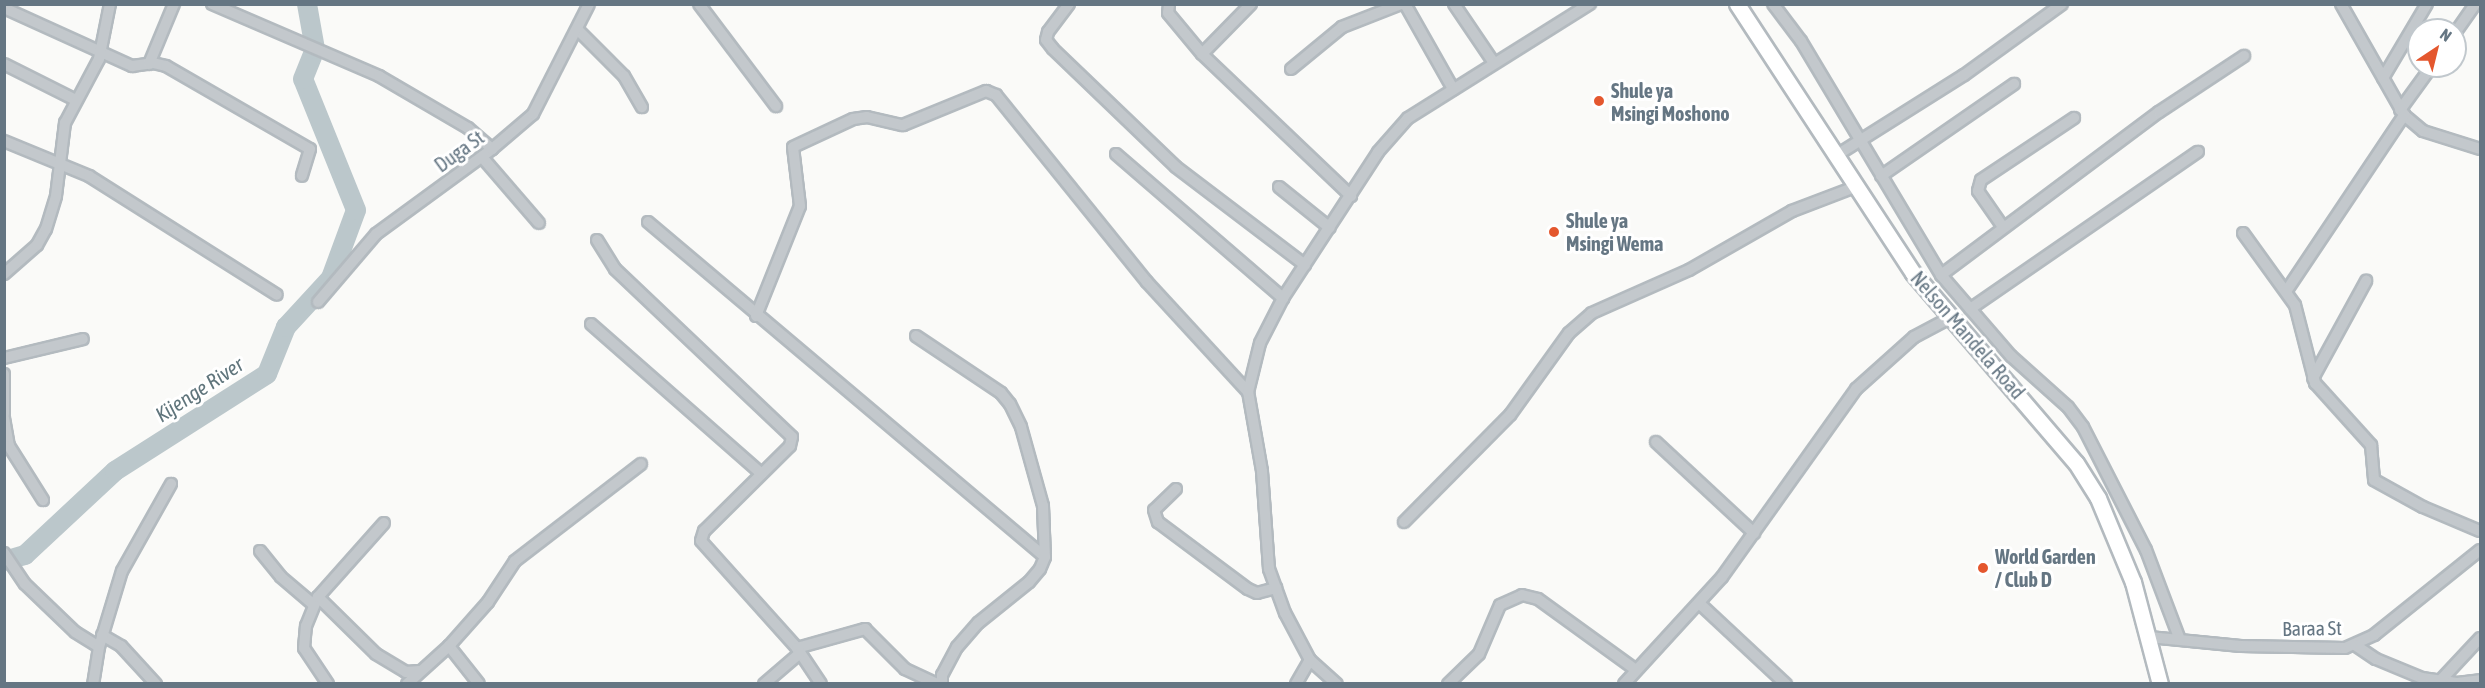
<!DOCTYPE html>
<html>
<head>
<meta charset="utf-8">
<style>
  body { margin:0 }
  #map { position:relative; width:2485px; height:688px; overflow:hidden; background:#fafaf8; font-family:"Asap Condensed",sans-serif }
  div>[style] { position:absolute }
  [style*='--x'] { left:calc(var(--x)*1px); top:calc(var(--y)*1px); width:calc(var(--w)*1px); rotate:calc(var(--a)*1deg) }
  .river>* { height:20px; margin:-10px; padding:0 10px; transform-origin:10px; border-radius:10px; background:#bbc7cb }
  .roads { filter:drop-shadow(2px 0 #b3babf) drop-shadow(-2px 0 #b3babf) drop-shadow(0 2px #b3babf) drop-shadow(0 -2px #b3babf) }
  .street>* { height:10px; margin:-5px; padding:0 5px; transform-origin:5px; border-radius:5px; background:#c3c8cc }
  .secondary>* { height:15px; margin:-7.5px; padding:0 7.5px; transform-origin:7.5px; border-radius:7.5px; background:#fff }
  .dots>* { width:16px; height:16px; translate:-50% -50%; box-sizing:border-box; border:3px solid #fff; border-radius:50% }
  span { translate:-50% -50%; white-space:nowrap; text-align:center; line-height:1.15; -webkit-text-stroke:6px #fff; paint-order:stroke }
  .poi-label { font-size:20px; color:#657683; font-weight:700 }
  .left { translate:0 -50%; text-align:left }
  .street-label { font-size:20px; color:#657683 }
  .water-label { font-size:21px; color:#60757c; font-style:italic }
  .frame { position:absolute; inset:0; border:6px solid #657683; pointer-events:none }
  .north { position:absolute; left:2407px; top:18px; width:60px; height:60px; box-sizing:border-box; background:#fff; border:2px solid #c1c8cd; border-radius:50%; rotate:35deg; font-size:16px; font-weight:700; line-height:24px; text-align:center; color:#657683 }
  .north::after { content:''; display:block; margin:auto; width:21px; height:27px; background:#e4572e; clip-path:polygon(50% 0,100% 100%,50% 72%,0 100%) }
</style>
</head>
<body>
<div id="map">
  <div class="river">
    <div style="--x:4;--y:561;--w:22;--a:-16"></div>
    <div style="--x:25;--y:555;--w:123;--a:-43"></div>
    <div style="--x:115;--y:471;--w:180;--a:-32.5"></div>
    <div style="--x:267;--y:374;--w:51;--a:-68"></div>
    <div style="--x:286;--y:327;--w:67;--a:-47.4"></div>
    <div style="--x:331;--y:278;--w:72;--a:-69.8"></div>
    <div style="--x:356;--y:210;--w:141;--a:-112"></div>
    <div style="--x:303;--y:79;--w:32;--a:-68"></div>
    <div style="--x:315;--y:49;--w:46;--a:-100.1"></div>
  </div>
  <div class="roads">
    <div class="street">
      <div style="--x:212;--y:4;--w:182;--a:23.3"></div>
      <div style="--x:379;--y:76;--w:103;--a:30.3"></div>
      <div style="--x:468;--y:128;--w:32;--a:41"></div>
      <div style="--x:699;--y:4;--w:128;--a:53"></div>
      <div style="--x:1069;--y:4;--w:35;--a:127"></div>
      <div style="--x:1048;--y:32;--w:8;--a:104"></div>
      <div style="--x:1046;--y:40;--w:11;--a:52"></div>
      <div style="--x:1053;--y:49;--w:170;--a:43.8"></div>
      <div style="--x:1176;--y:167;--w:162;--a:37.2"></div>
      <div style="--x:1169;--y:4;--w:9;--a:96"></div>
      <div style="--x:1168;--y:13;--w:53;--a:50.3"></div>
      <div style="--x:1202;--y:54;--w:206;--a:43.6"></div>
      <div style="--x:1405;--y:4;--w:98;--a:60.5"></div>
      <div style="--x:1454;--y:4;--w:71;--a:55.9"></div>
      <div style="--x:1773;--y:4;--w:46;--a:52.9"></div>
      <div style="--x:1801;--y:41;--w:273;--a:59.1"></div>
      <div style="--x:1941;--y:275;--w:107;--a:49.2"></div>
      <div style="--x:2011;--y:356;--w:76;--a:41.8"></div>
      <div style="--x:2068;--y:407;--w:25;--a:53"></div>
      <div style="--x:2083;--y:427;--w:138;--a:62.9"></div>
      <div style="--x:2146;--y:550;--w:96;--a:69.3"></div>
      <div style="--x:2341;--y:4;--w:128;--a:60.4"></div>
      <div style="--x:2404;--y:115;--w:25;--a:40"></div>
      <div style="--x:2423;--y:131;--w:60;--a:17.5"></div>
      <div style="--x:4;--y:8;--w:141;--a:24.4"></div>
      <div style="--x:132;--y:66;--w:21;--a:-8"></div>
      <div style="--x:153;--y:63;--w:13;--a:13"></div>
      <div style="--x:166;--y:66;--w:166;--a:30"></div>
      <div style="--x:310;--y:149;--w:28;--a:107"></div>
      <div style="--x:577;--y:29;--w:66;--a:45"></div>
      <div style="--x:624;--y:76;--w:36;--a:60"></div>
      <div style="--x:2455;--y:33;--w:35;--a:-55"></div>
      <div style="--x:1202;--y:54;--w:70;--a:-45.6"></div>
      <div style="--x:4;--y:64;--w:78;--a:26.6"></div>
      <div style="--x:149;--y:64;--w:65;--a:-67.4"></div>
      <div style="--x:1291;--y:69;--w:66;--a:-39.5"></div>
      <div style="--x:1342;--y:27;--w:63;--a:-21.3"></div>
      <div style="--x:2383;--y:78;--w:86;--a:-59.3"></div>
      <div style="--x:2400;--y:110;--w:54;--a:-54"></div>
      <div style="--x:4;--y:141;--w:92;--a:22.4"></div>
      <div style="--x:89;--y:176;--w:222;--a:32.3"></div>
      <div style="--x:1116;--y:154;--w:221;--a:40.8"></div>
      <div style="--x:1837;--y:155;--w:150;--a:-32.2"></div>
      <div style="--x:1964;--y:75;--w:121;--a:-35.9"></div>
      <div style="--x:482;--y:157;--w:87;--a:49.2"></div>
      <div style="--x:1881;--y:176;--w:162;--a:-34.7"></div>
      <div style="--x:1279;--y:187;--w:65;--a:38.8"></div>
      <div style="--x:648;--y:222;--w:519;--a:40.16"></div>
      <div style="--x:2003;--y:227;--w:44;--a:-124.8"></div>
      <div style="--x:1978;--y:191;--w:11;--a:-75"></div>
      <div style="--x:1981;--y:180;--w:112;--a:-33.7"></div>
      <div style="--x:2243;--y:233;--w:89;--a:54.2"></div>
      <div style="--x:2295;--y:305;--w:81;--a:75.6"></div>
      <div style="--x:2315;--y:383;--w:84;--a:47.9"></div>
      <div style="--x:2371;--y:445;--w:35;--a:85"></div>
      <div style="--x:2374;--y:480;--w:56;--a:28.9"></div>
      <div style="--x:2423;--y:507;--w:62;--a:22.8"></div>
      <div style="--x:597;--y:240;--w:34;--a:58"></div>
      <div style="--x:615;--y:269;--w:244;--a:43.5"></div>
      <div style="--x:792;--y:437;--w:9;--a:103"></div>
      <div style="--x:790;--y:446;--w:121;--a:135.3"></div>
      <div style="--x:704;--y:531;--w:10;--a:107"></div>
      <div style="--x:701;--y:541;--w:144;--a:48.1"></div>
      <div style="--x:797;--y:648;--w:43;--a:56.3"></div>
      <div style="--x:4;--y:274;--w:44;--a:-41.3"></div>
      <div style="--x:37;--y:245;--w:18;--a:-61"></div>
      <div style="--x:46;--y:229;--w:34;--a:-73"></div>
      <div style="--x:56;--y:196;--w:74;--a:-83"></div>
      <div style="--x:65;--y:123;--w:72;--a:-62"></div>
      <div style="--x:99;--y:59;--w:56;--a:-78.7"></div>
      <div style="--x:1941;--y:275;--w:272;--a:-36.8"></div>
      <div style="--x:2159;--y:112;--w:102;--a:-33.4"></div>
      <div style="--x:2287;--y:290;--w:211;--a:-56.2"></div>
      <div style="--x:318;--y:302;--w:89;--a:-49.5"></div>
      <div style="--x:376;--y:234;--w:144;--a:-36.2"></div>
      <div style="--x:492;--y:149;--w:54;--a:-40.5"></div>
      <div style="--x:533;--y:114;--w:123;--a:-63"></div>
      <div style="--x:1970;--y:309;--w:277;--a:-34.6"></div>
      <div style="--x:756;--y:316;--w:118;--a:-68.2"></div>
      <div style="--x:800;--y:206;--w:59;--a:-96.8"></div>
      <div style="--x:793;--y:147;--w:66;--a:-25"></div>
      <div style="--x:853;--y:119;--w:14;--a:-8"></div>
      <div style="--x:867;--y:117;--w:37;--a:13"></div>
      <div style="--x:903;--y:125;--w:90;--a:-22.3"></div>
      <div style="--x:986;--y:91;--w:11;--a:22"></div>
      <div style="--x:996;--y:95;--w:240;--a:51.1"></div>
      <div style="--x:1147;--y:282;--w:149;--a:47.4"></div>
      <div style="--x:591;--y:324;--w:227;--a:41.3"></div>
      <div style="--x:916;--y:336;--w:102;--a:33.8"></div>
      <div style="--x:1001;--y:393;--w:14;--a:51"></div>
      <div style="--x:1010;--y:404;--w:25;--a:64"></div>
      <div style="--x:1021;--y:427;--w:82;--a:74.4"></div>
      <div style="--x:1043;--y:506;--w:51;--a:87.8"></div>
      <div style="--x:1045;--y:557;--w:13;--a:113"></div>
      <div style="--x:1040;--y:569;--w:17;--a:130"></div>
      <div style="--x:1029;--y:582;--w:65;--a:141.2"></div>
      <div style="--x:978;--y:623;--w:32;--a:131"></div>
      <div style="--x:957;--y:647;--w:32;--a:118"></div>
      <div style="--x:942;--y:675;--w:9;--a:90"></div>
      <div style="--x:4;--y:358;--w:81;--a:-13.5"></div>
      <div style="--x:4;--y:374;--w:40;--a:90"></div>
      <div style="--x:2313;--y:378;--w:111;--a:-61.3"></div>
      <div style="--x:4;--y:418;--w:28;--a:80"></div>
      <div style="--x:9;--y:446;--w:64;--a:57.8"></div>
      <div style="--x:1656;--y:442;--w:134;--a:42.9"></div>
      <div style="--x:1176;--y:489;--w:30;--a:136"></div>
      <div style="--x:1154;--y:510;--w:13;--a:72"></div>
      <div style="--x:1158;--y:522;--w:112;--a:36.7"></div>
      <div style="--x:1248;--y:589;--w:10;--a:24"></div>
      <div style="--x:1257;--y:593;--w:20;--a:-15"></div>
      <div style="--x:1404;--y:522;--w:151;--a:-45.3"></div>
      <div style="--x:1510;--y:415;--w:101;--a:-54.3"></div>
      <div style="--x:1569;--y:333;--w:30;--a:-41"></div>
      <div style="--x:1592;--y:313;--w:106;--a:-23.9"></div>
      <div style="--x:1689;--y:270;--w:119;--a:-29.8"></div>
      <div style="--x:1792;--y:211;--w:67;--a:-20.9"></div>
      <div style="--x:260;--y:551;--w:33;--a:51"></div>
      <div style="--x:281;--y:577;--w:43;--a:40.3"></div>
      <div style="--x:4;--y:553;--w:37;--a:56"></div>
      <div style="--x:25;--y:584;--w:69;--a:43.8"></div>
      <div style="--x:75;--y:632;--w:28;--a:32"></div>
      <div style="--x:99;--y:647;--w:37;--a:99"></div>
      <div style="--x:318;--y:597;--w:81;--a:44.5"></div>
      <div style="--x:376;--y:654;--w:35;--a:31"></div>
      <div style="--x:406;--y:672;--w:13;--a:-4"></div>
      <div style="--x:1699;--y:603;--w:119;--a:43"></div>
      <div style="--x:102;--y:635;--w:22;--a:30"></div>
      <div style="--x:121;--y:646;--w:52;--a:47.4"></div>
      <div style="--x:2149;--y:637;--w:92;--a:5.6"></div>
      <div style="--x:2241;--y:646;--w:104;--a:1.1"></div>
      <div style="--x:2345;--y:648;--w:32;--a:-24"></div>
      <div style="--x:2374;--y:635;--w:136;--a:-38.7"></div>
      <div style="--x:2355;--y:645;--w:25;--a:34"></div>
      <div style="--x:2376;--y:659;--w:50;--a:22.4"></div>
      <div style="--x:2422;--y:678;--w:35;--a:8"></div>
      <div style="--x:2457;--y:683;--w:23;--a:-7"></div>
      <div style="--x:449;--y:646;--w:48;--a:51.7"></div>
      <div style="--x:99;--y:647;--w:79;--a:-73.2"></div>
      <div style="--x:122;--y:571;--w:100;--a:-60.6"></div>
      <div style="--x:797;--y:648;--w:71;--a:-15.6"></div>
      <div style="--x:865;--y:629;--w:57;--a:45"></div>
      <div style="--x:905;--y:669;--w:35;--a:25"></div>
      <div style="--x:1310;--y:660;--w:36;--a:42"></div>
      <div style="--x:2439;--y:682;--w:60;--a:-47"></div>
      <div style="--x:328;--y:684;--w:43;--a:-123.7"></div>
      <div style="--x:304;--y:648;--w:22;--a:-85"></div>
      <div style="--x:306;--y:626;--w:31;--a:-68"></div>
      <div style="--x:318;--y:597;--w:99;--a:-48.3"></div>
      <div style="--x:407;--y:684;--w:57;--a:-42.1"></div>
      <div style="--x:449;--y:646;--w:59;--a:-48.4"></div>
      <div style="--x:488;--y:602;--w:49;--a:-56.6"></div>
      <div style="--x:515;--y:561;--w:159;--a:-37.6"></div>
      <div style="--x:764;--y:684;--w:48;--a:-40.7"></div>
      <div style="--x:1296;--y:684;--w:28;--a:-60"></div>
      <div style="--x:1310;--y:660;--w:53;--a:-118"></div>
      <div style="--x:1285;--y:613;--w:47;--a:-110"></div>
      <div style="--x:1269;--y:569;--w:98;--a:-94.1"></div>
      <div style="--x:1262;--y:471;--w:80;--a:-100"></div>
      <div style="--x:1248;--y:392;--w:50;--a:-76.2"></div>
      <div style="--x:1260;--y:343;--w:51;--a:-62.9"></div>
      <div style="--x:1283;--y:298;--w:174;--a:-56.9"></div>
      <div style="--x:1378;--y:152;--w:45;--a:-48.6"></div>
      <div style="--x:1408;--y:118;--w:215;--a:-32.1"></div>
      <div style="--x:1448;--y:684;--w:43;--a:-44.1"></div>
      <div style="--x:1479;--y:654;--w:53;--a:-66.8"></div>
      <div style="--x:1500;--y:605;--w:24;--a:-24"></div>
      <div style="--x:1522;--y:595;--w:16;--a:14"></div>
      <div style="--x:1538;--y:599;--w:121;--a:35.9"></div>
      <div style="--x:1624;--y:684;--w:145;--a:-47.5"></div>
      <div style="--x:1722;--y:577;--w:231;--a:-54.5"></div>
      <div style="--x:1856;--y:389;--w:78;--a:-41.9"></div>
      <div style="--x:1914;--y:337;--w:40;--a:-28"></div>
    </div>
    <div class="secondary">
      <div style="--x:1737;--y:4;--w:321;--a:56.8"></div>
      <div style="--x:1913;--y:273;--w:250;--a:49.4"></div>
      <div style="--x:2076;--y:463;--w:41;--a:57.8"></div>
      <div style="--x:2098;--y:498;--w:91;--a:67.4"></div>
      <div style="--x:2133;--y:582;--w:106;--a:75.2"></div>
    </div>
  </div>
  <div class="dots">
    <div style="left:1599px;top:101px;background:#e4572e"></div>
    <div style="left:1554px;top:232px;background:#e4572e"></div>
    <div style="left:1983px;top:568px;background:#e4572e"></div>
  </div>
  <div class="poi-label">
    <span class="left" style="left:1611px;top:102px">Shule ya<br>Msingi Moshono</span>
    <span class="left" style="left:1566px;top:232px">Shule ya<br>Msingi Wema</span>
    <span class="left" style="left:1995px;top:568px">World Garden<br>/ Club D</span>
  </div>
  <div class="street-label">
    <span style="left:459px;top:151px;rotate:-36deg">Duga St</span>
    <span style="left:1968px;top:335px;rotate:49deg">Nelson Mandela Road</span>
    <span style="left:2312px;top:628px;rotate:-1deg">Baraa St</span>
  </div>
  <div class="water-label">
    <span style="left:199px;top:389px;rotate:-33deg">Kijenge River</span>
  </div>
  <div class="frame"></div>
  <div class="north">N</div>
</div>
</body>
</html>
